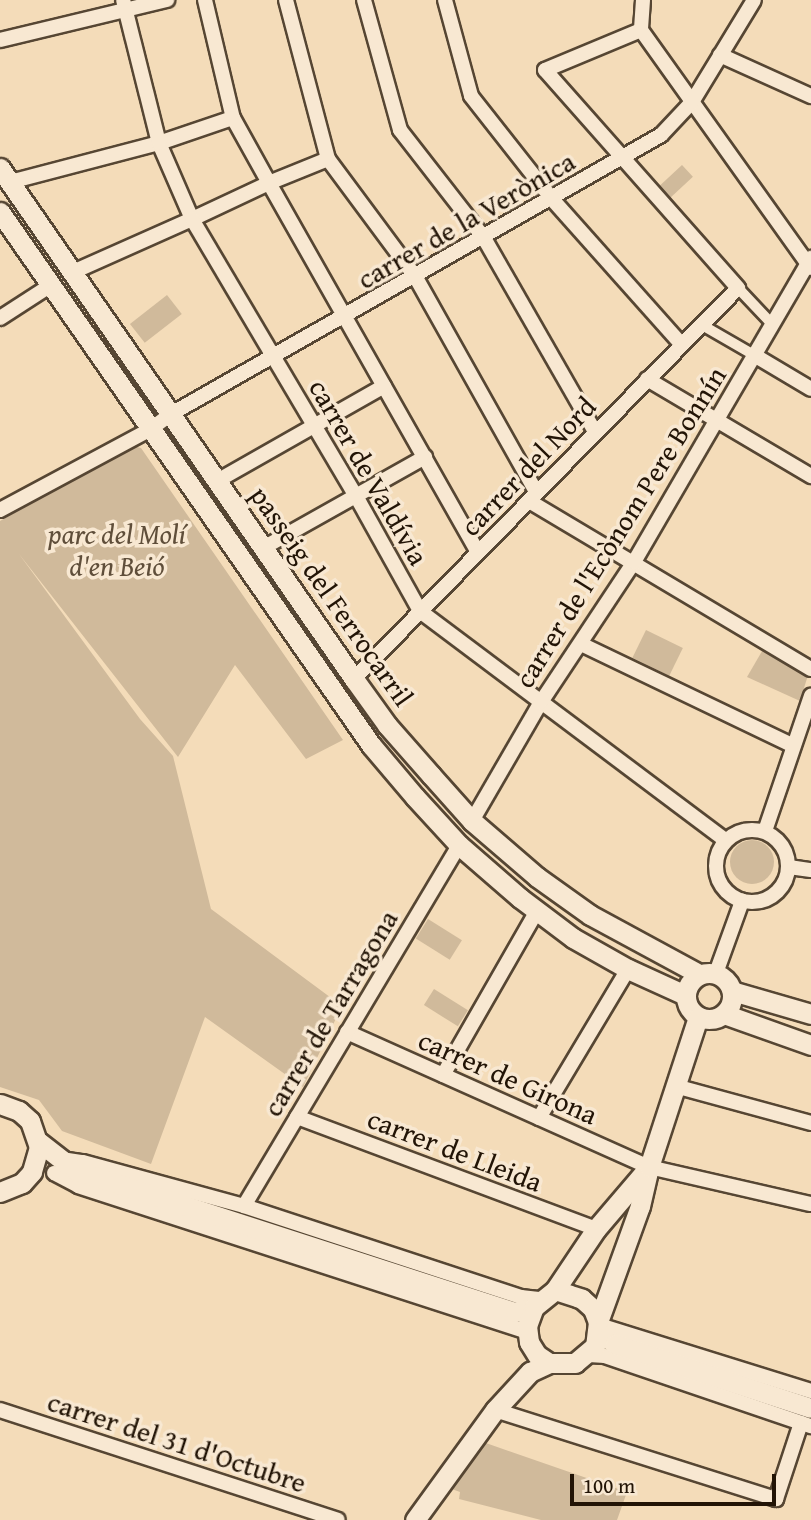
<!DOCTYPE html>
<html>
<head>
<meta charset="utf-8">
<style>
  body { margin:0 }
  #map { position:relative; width:811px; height:1520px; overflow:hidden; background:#f4dcb9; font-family:"Gentium Book Plus",serif }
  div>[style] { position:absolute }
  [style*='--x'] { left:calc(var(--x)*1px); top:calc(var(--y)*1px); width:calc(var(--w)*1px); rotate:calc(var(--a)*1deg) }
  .green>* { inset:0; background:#d0ba9b; transform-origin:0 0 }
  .round { border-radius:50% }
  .roads { filter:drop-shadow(2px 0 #564633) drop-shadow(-2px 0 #564633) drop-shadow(0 2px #564633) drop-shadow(0 -2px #564633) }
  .pedestrian>* { height:10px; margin:-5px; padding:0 5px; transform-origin:5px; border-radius:5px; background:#f8e8d2 }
  .minor>* { height:14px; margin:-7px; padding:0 7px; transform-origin:7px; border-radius:7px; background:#f8e8d2 }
  .minor>.ring { margin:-7px; padding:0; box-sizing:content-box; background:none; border:14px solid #f8e8d2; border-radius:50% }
  .secondary>* { height:19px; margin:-9.5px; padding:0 9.5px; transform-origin:9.5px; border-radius:9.5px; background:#f8e8d2 }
  .secondary>.ring { margin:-9.5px; padding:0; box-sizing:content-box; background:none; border:19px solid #f8e8d2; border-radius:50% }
  span { translate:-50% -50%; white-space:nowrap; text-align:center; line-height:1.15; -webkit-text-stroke:7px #f8e8d2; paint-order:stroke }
  .street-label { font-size:28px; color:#221406 }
  .park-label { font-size:28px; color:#5f4e3a; font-style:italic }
  .scale { position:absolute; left:570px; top:1474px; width:206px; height:32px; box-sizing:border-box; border:4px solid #221406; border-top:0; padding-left:9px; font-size:21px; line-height:24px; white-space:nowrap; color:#221406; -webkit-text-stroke:5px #f8e8d2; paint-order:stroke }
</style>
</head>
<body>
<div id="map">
  <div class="green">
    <div style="left:682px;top:165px;width:16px;height:32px;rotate:47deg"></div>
    <div style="left:167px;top:295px;width:24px;height:47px;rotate:52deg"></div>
    <div style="clip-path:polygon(133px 446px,141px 448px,343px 740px,306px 759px,235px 665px,178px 757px,19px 554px,140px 719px,173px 756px,211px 909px,342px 1006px,303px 1087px,205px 1017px,151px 1164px,62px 1131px,39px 1100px,0 1087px,0 521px)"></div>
    <div style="left:646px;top:630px;width:41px;height:31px;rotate:26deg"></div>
    <div style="clip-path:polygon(765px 646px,809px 672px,800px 701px,747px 677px)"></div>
    <div style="clip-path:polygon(373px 670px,395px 693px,391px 699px,370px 674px)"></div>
    <div class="round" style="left:730px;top:840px;width:44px;height:44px"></div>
    <div style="left:428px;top:919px;width:40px;height:23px;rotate:32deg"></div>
    <div style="left:434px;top:989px;width:40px;height:19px;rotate:32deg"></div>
    <div style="clip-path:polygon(483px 1442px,627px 1492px,617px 1520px,541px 1520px,459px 1499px,460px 1492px,449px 1488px,447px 1496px,443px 1495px)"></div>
  </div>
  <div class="roads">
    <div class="pedestrian">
      <div style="--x:738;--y:288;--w:50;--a:46.6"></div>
      <div style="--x:702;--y:325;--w:60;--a:30"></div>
    </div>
    <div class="minor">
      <div style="--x:205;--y:0;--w:121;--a:76.7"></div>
      <div style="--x:286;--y:0;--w:164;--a:75.2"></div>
      <div style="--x:328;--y:159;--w:146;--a:53.4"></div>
      <div style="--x:415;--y:276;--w:248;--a:60.7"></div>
      <div style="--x:364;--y:0;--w:135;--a:74.5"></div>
      <div style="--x:400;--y:130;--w:137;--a:52.1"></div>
      <div style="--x:484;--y:238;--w:224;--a:60.2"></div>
      <div style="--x:445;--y:0;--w:99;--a:74.8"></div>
      <div style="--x:471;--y:96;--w:131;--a:51.8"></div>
      <div style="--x:552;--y:199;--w:195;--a:48.3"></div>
      <div style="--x:643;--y:0;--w:30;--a:94"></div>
      <div style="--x:641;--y:30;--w:292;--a:54.5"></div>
      <div style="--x:0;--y:40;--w:172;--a:-13.5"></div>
      <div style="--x:720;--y:55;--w:100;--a:24.3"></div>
      <div style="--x:328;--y:159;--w:64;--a:157.9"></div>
      <div style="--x:269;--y:183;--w:424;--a:60.5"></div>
      <div style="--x:10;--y:182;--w:154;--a:-14.7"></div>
      <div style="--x:159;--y:143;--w:78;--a:-18.7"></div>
      <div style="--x:233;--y:118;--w:74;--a:61"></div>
      <div style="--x:269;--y:183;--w:85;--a:154.9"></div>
      <div style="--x:192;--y:219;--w:83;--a:-113.5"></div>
      <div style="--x:159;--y:143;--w:147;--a:-104.1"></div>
      <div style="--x:73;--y:272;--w:130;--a:-24"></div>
      <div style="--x:192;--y:219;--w:322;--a:59.4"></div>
      <div style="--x:356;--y:496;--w:132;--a:60.9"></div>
      <div style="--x:420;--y:611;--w:381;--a:36.9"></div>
      <div style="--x:0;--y:318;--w:61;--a:-32.9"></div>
      <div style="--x:754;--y:355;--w:66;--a:30.8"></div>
      <div style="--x:647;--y:379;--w:191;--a:30.6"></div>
      <div style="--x:217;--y:481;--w:192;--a:-29.6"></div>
      <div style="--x:529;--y:501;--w:328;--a:30.8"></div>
      <div style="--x:0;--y:510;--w:171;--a:-28.2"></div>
      <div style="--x:151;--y:429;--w:25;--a:-37"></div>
      <div style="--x:171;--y:414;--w:564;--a:-29.66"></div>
      <div style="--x:661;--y:135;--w:45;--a:-46.8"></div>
      <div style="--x:692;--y:102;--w:119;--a:-58.7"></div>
      <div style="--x:263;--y:548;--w:186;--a:-29.3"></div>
      <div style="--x:581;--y:644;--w:234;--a:25.6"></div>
      <div style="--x:354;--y:679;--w:548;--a:-45.52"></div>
      <div style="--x:738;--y:288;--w:291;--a:-131.5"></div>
      <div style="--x:545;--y:70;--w:104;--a:-22.6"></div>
      <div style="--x:472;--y:821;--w:138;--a:-59.9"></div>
      <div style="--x:541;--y:702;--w:168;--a:-56.4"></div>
      <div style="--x:634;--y:562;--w:352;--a:-59.8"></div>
      <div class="ring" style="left:716px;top:830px;width:58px;height:58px"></div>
      <div style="--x:765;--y:831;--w:143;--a:-71.2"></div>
      <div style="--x:789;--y:867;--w:22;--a:8"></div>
      <div style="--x:716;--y:973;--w:77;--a:-70.1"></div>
      <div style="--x:347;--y:1032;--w:331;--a:24.1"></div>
      <div style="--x:649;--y:1167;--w:166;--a:12.9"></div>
      <div style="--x:443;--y:1075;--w:189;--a:-60.2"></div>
      <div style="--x:675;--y:1086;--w:141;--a:15.2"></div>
      <div style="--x:297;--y:1117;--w:319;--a:20.5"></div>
      <div style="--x:539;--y:1118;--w:174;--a:-59.1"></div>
      <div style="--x:61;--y:1159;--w:22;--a:8"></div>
      <div style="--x:83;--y:1162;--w:167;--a:15.3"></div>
      <div style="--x:244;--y:1206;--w:292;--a:18.2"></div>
      <div style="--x:521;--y:1297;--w:20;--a:6"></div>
      <div style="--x:54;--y:1173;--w:27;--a:28"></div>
      <div style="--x:78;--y:1186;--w:473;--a:18"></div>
      <div style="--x:244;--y:1206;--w:420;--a:-59.2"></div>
      <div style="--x:599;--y:1325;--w:222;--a:17.3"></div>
      <div style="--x:589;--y:1355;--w:16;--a:4"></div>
      <div style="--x:605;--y:1356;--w:218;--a:18.8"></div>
      <div style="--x:0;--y:1410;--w:355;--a:18"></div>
      <div style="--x:495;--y:1410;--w:295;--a:17.6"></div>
      <div style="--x:776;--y:1499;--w:80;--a:-71.8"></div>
    </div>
    <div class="secondary">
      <div style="--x:0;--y:168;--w:622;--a:55.29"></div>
      <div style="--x:354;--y:679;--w:57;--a:54.3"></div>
      <div style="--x:387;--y:725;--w:67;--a:48.7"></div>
      <div style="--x:431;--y:775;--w:62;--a:48.3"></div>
      <div style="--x:472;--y:821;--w:86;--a:40.7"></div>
      <div style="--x:537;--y:877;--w:65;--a:35.6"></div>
      <div style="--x:590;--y:915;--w:124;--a:28.4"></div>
      <div style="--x:0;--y:212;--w:649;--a:55.16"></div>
      <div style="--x:371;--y:745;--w:68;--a:49.8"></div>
      <div style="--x:415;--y:797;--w:65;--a:47.5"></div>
      <div style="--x:459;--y:845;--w:81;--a:41"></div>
      <div style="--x:520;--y:898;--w:66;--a:37"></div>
      <div style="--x:573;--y:938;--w:63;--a:29.4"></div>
      <div style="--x:628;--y:969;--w:63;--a:24.5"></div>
      <div class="ring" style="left:686px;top:973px;width:27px;height:27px"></div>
      <div style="--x:732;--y:991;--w:82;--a:16.2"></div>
      <div style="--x:724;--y:1014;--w:92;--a:19.6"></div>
      <div style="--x:0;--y:1104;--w:20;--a:20"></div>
      <div style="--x:19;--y:1111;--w:15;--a:42"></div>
      <div style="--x:30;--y:1121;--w:28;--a:71"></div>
      <div style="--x:39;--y:1147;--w:26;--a:106"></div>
      <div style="--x:32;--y:1172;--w:15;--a:132"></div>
      <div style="--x:22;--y:1183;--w:24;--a:158"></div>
      <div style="--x:39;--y:1142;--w:46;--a:37.9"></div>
      <div style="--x:75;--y:1170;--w:462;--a:17.9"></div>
      <div style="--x:515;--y:1312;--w:20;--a:-15"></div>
      <div style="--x:555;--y:1290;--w:28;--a:18"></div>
      <div style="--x:582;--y:1299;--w:15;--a:42"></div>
      <div style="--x:593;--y:1309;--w:14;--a:69"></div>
      <div style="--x:598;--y:1322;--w:24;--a:97"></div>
      <div style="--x:595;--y:1346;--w:26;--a:140"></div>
      <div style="--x:575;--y:1363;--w:26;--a:180"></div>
      <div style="--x:549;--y:1363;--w:14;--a:-146"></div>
      <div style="--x:537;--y:1355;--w:15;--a:-122"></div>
      <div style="--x:529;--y:1342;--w:16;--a:-97"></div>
      <div style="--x:527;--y:1326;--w:20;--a:-70"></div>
      <div style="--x:534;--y:1307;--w:27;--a:-39"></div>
      <div style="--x:555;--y:1290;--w:73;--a:-56.1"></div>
      <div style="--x:596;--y:1229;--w:79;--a:-49.6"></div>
      <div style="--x:598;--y:1322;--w:123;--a:-70.1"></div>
      <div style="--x:640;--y:1206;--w:40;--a:-77"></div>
      <div style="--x:649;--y:1167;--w:158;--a:-71.9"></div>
      <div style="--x:599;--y:1332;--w:20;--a:37"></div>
      <div style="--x:615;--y:1344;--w:206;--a:18.1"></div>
      <div style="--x:415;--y:1520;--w:136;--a:-54"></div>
      <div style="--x:495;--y:1410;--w:52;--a:-47.4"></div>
      <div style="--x:530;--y:1372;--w:21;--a:-25"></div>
    </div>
  </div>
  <div class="street-label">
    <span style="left:466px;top:220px;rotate:-30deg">carrer de la Verònica</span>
    <span style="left:528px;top:466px;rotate:-46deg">carrer del Nord</span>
    <span style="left:369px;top:472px;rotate:60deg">carrer de Valdívia</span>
    <span style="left:620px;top:527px;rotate:-58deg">carrer de l'Ecònom Pere Bonnín</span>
    <span style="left:332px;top:596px;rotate:55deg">passeig del Ferrocarril</span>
    <span style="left:330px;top:1013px;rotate:-59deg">carrer de Tarragona</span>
    <span style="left:508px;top:1077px;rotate:24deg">carrer de Girona</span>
    <span style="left:455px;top:1150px;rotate:21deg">carrer de Lleida</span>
    <span style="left:177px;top:1442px;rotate:18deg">carrer del 31 d'Octubre</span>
  </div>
  <div class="park-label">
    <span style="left:117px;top:550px">parc del Molí<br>d'en Beió</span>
  </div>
  <div class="scale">100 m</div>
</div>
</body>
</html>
